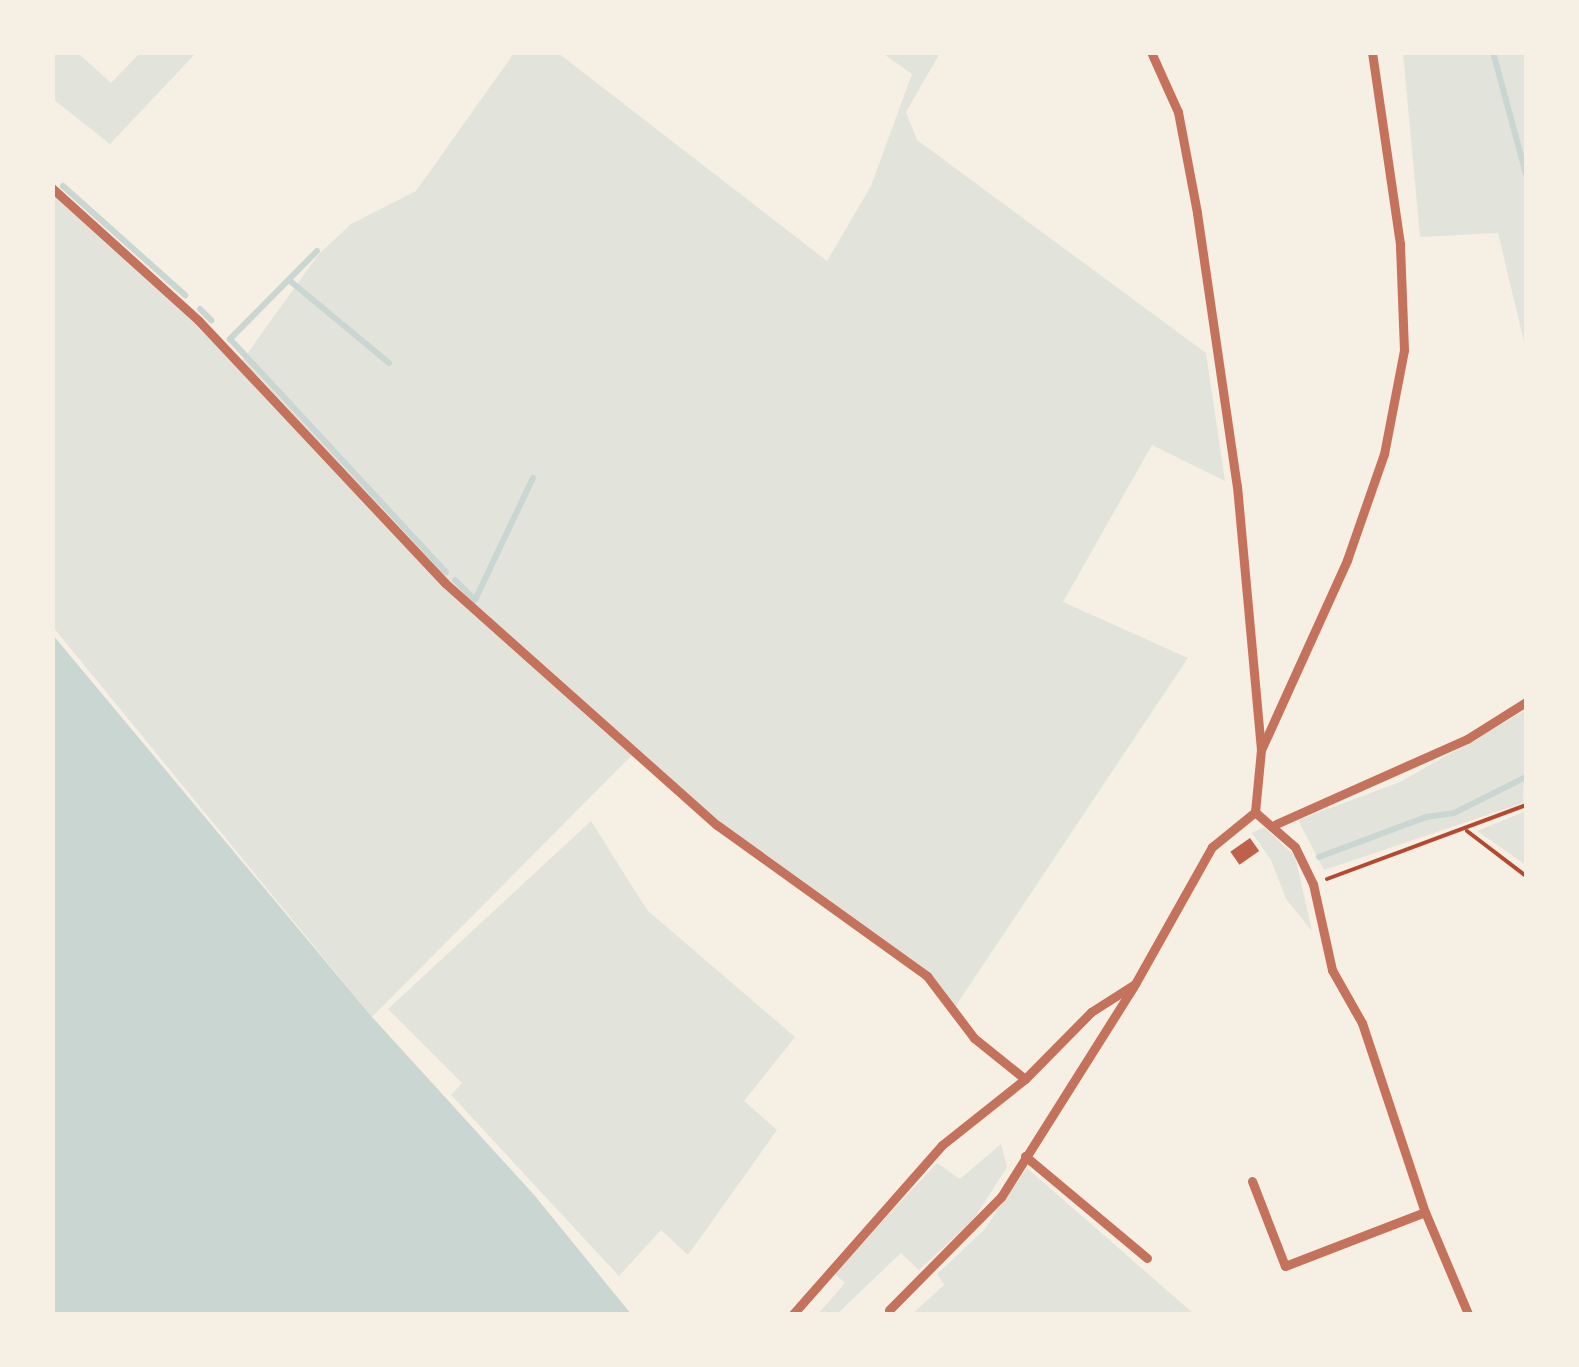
<!DOCTYPE html>
<html>
<head>
<meta charset="utf-8">
<style>
  body { margin:0 }
  #map { position:relative; width:1579px; height:1367px; overflow:hidden; background:#f6efe4; font-family:"Roboto Condensed",sans-serif }
  div>[style] { position:absolute }
  [style*='--x'] { left:calc(var(--x)*1px); top:calc(var(--y)*1px); width:calc(var(--w)*1px); rotate:calc(var(--a)*1deg) }
  .green>* { inset:0; background:#e2e4dc }
  .water>* { inset:0; background:#c9d6d2 }
  .stream>* { height:6px; margin:-3px; padding:0 3px; transform-origin:3px; border-radius:3px; background:#c9d6d2 }
  .building>* { inset:0; background:#bf614a; transform-origin:0 0 }
  .path>* { height:4px; margin:-2px; padding:0 2px; transform-origin:2px; border-radius:2px; background:#b5482f }
  .minor>* { height:9px; margin:-4.5px; padding:0 4.5px; transform-origin:4.5px; border-radius:4.5px; background:#c5725c }
  span { translate:-50% -50%; white-space:nowrap; text-align:center; line-height:1.15; -webkit-text-stroke:9px #f6efe4; paint-order:stroke }
  .frame { position:absolute; inset:0; border:55px solid #f6efe4; pointer-events:none }
</style>
</head>
<body>
<div id="map">
  <div class="green">
    <div style="clip-path:polygon(52px 53px,78px 53px,111px 83px,140px 53px,196px 53px,110px 144px,53px 99px)"></div>
    <div style="clip-path:polygon(514px 53px,558px 53px,827px 261px,871px 186px,912px 74px,882px 53px,940px 53px,906px 112px,917px 140px,1206px 353px,1225px 481px,1152px 445px,1063px 602px,1188px 658px,953px 1010px,925px 972px,717px 825px,635px 752px,372px 1017px,53px 627px,52px 188px,239px 365px,318px 255px,351px 224px,416px 191px)"></div>
    <div style="clip-path:polygon(1403px 53px,1526px 53px,1526px 350px,1498px 233px,1420px 237px)"></div>
    <div style="clip-path:polygon(1526px 710px,1523px 803px,1324px 870px,1298px 820px,1400px 782px)"></div>
    <div style="clip-path:polygon(1526px 811px,1526px 865px,1477px 831px)"></div>
    <div style="clip-path:polygon(591px 821px,647px 910px,795px 1037px,744px 1101px,777px 1130px,688px 1255px,661px 1230px,619px 1276px,451px 1095px,462px 1083px,388px 1009px)"></div>
    <div style="clip-path:polygon(1264px 827px,1295px 856px,1312px 931px,1286px 899px,1271px 860px,1252px 833px)"></div>
    <div style="clip-path:polygon(1001px 1144px,1007px 1167px,974px 1219px,919px 1270px,901px 1253px,837px 1314px,818px 1314px,845px 1283px,834px 1273px,937px 1163px,960px 1179px)"></div>
    <div style="clip-path:polygon(1027px 1168px,1194px 1314px,912px 1314px,944px 1285px,937px 1274px,984px 1230px)"></div>
  </div>
  <div class="water">
    <div style="clip-path:polygon(52px 634px,372px 1017px,535px 1196px,631px 1314px,53px 1314px)"></div>
  </div>
  <div class="stream">
    <div style="--x:1493;--y:52;--w:126;--a:74.9"></div>
    <div style="--x:63;--y:186;--w:164;--a:41.8"></div>
    <div style="--x:317;--y:251;--w:124;--a:134.7"></div>
    <div style="--x:230;--y:339;--w:318;--a:47.2"></div>
    <div style="--x:289;--y:280;--w:130;--a:39.7"></div>
    <div style="--x:200;--y:309;--w:16;--a:45"></div>
    <div style="--x:455;--y:580;--w:28;--a:45"></div>
    <div style="--x:475;--y:600;--w:135;--a:-64.6"></div>
    <div style="--x:1319;--y:857;--w:114;--a:-20.5"></div>
    <div style="--x:1426;--y:817;--w:28;--a:-8"></div>
    <div style="--x:1454;--y:813;--w:80;--a:-26.6"></div>
  </div>
  <div class="building">
    <div style="left:1250px;top:838px;width:16px;height:24px;rotate:55deg"></div>
  </div>
  <div class="path">
    <div style="--x:1467;--y:831;--w:74;--a:37.3"></div>
    <div style="--x:1327;--y:879;--w:212;--a:-20.4"></div>
  </div>
  <div class="minor">
    <div style="--x:1151;--y:52;--w:66;--a:65.8"></div>
    <div style="--x:1178;--y:112;--w:103;--a:79.3"></div>
    <div style="--x:1197;--y:213;--w:276;--a:81.7"></div>
    <div style="--x:1237;--y:486;--w:265;--a:84.8"></div>
    <div style="--x:52;--y:188;--w:198;--a:42.1"></div>
    <div style="--x:199;--y:321;--w:359;--a:46.8"></div>
    <div style="--x:445;--y:583;--w:364;--a:41.7"></div>
    <div style="--x:717;--y:825;--w:259;--a:35.7"></div>
    <div style="--x:927;--y:976;--w:78;--a:52.8"></div>
    <div style="--x:974;--y:1038;--w:65;--a:38.8"></div>
    <div style="--x:1255;--y:812;--w:62;--a:-84.5"></div>
    <div style="--x:1261;--y:750;--w:209;--a:-65.6"></div>
    <div style="--x:1347;--y:560;--w:112;--a:-70.8"></div>
    <div style="--x:1384;--y:454;--w:106;--a:-79.1"></div>
    <div style="--x:1404;--y:350;--w:106;--a:-92.2"></div>
    <div style="--x:1400;--y:244;--w:194;--a:-98.3"></div>
    <div style="--x:1255;--y:812;--w:53;--a:41.2"></div>
    <div style="--x:1295;--y:847;--w:41;--a:64.1"></div>
    <div style="--x:1313;--y:884;--w:88;--a:77.5"></div>
    <div style="--x:1332;--y:970;--w:61;--a:60.5"></div>
    <div style="--x:1362;--y:1023;--w:199;--a:71.6"></div>
    <div style="--x:1425;--y:1212;--w:111;--a:67.1"></div>
    <div style="--x:1276;--y:824;--w:209;--a:-24"></div>
    <div style="--x:1467;--y:739;--w:70;--a:-32.1"></div>
    <div style="--x:1025;--y:1156;--w:159;--a:39.9"></div>
    <div style="--x:1252;--y:1181;--w:91;--a:68.8"></div>
    <div style="--x:1285;--y:1266;--w:150;--a:-21.1"></div>
    <div style="--x:889;--y:1310;--w:159;--a:-45.3"></div>
    <div style="--x:1001;--y:1197;--w:249;--a:-57.8"></div>
    <div style="--x:793;--y:1314;--w:225;--a:-48.6"></div>
    <div style="--x:942;--y:1145;--w:106;--a:-38.5"></div>
    <div style="--x:1025;--y:1079;--w:94;--a:-45.4"></div>
    <div style="--x:1091;--y:1012;--w:52;--a:-32.5"></div>
    <div style="--x:1135;--y:984;--w:157;--a:-60.7"></div>
    <div style="--x:1212;--y:847;--w:55;--a:-39.1"></div>
  </div>
  <div class="frame"></div>
</div>
</body>
</html>
